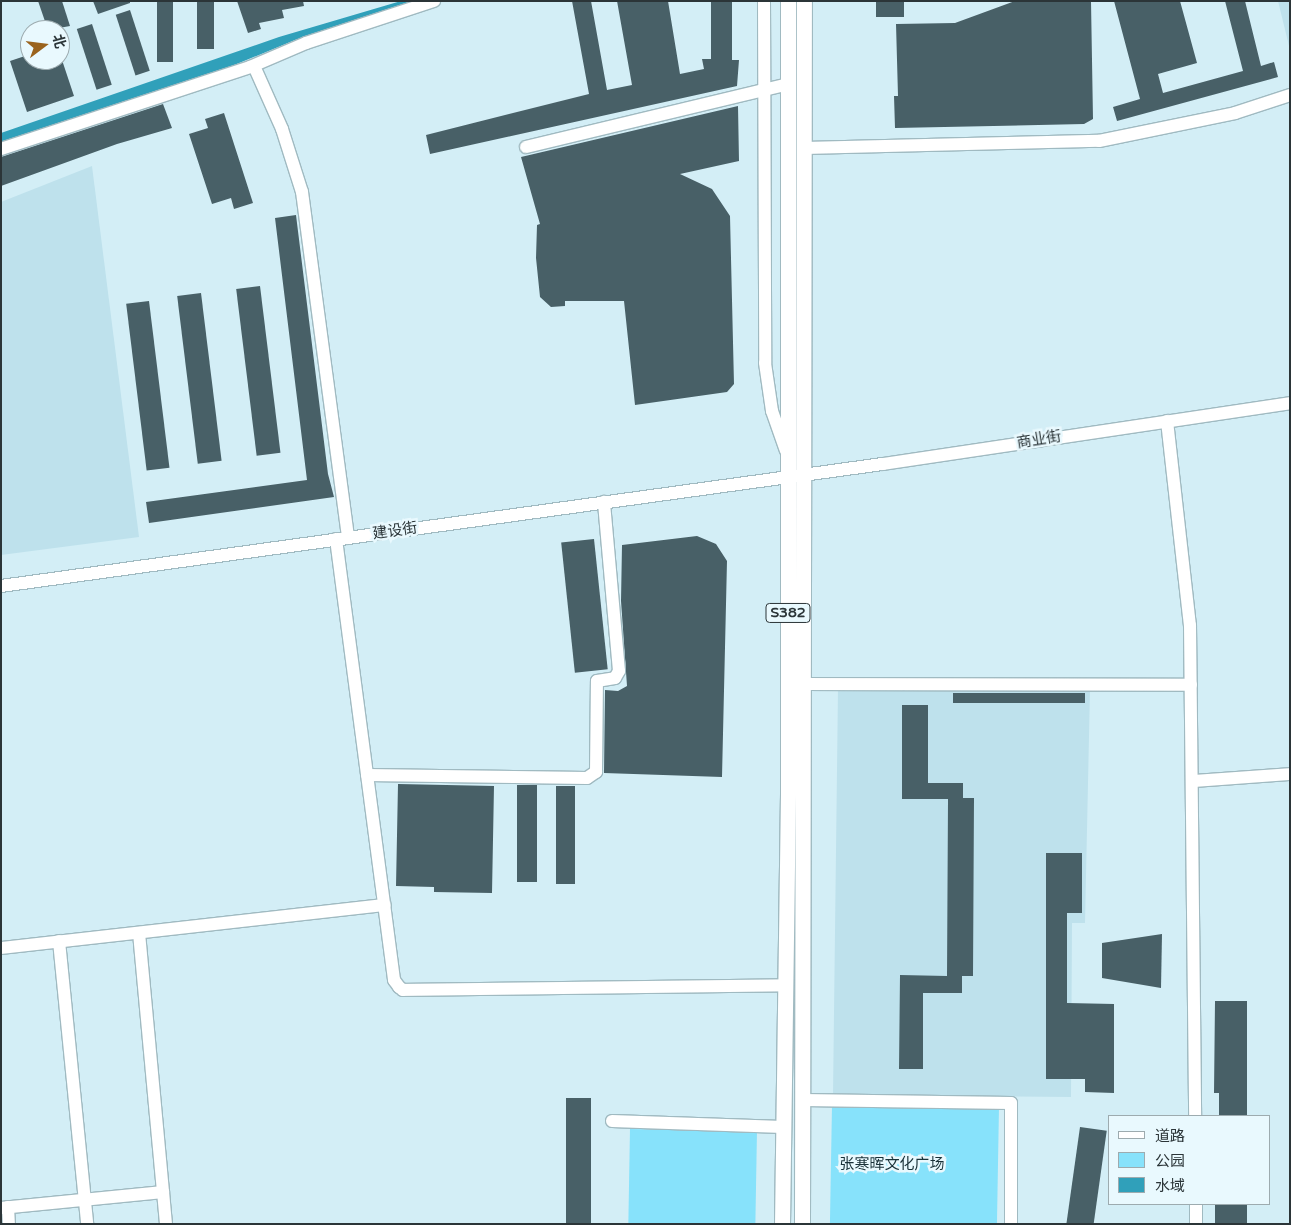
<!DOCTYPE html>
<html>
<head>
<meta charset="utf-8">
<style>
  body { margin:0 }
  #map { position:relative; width:1291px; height:1225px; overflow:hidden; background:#d3eef6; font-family:"Varela Round","Noto Sans SC",sans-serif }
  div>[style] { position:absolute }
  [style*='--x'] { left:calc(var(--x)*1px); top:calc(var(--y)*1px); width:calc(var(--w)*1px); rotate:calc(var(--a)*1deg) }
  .built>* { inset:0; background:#bee1ec }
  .green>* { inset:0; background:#87e2fb; transform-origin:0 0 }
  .water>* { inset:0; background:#30a0ba }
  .building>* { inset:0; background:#486067; transform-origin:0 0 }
  .roads { filter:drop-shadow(1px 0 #a0bac1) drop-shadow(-1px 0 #a0bac1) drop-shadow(0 1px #a0bac1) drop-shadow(0 -1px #a0bac1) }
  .minor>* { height:12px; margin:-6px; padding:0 6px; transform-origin:6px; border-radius:6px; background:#fff }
  .major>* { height:15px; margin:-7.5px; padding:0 7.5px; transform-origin:7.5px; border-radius:7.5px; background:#fff }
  span { translate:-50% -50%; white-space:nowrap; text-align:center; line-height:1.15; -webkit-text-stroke:5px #e9f9fe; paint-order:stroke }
  .shield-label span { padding:1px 4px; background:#e9f9fe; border:1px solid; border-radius:4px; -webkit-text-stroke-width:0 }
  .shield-label { font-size:14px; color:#2b3538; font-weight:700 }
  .street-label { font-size:15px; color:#2b3538 }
  .park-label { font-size:15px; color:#193138 }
  .frame { position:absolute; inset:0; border:2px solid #2b3538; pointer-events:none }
  .legend { position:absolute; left:1108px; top:1115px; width:162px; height:90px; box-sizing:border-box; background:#e9f9fe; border:1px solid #9dabaf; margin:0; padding:6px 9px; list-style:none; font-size:15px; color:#2b3538 }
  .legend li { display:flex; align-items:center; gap:10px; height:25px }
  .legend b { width:25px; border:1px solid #9dabaf }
  .north { position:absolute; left:20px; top:20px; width:50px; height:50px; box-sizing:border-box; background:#e9f9fe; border:1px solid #9dabaf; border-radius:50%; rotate:75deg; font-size:14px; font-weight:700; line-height:20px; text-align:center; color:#2b3538 }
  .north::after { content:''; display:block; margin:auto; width:18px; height:22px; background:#9a631d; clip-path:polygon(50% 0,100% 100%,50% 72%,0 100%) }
</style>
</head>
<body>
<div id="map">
  <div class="built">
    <div style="clip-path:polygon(1278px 1px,1290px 1px,1290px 50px)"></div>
    <div style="clip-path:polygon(92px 166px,139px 537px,1px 555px,1px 202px)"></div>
    <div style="clip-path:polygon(838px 688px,1090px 690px,1085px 923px,1072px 923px,1071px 1097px,833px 1095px)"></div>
  </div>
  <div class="green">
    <div style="left:832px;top:1105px;width:167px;height:119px;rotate:1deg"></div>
    <div style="left:630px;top:1129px;width:127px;height:95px;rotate:1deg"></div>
  </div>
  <div class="water">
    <div style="clip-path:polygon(401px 1px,429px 1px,295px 40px,186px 85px,1px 142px,1px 133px,279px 37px)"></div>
  </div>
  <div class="building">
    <div style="clip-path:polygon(38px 1px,62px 1px,70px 26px,48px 30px)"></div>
    <div style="clip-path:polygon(93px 1px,130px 1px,130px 3px,98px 14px)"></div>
    <div style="left:157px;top:1px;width:16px;height:61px"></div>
    <div style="left:197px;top:1px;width:17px;height:48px"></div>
    <div style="clip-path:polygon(237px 1px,303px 1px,304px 6px,282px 10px,284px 18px,259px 23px,261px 29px,248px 33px)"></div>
    <div style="clip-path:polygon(572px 1px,591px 1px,607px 90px,632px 85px,617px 1px,668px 1px,680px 74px,704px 69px,702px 59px,711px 59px,711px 1px,732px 1px,732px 60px,739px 60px,737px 86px,430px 154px,426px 135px,589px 94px)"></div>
    <div style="left:876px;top:1px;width:28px;height:16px"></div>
    <div style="clip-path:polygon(1015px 1px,1091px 1px,1093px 119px,1084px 124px,895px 128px,894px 96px,898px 96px,896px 24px,955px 23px)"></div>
    <div style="clip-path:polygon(1114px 1px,1180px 1px,1197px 63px,1158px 74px,1163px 93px,1243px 71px,1225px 1px,1245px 1px,1261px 66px,1274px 62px,1278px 77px,1117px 121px,1113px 107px,1140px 99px)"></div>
    <div style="left:130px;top:10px;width:64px;height:15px;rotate:72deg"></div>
    <div style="left:92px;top:24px;width:64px;height:16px;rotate:72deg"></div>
    <div style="clip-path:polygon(25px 56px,27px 60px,62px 60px,74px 96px,27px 112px,10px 61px)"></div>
    <div style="clip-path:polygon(163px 104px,172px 128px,117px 144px,1px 186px,1px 157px)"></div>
    <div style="clip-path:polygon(738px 106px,739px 161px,680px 174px,712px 189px,730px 216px,734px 384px,727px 392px,635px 405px,624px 301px,565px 301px,565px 306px,551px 307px,540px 297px,536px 258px,537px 225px,540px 224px,521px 157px)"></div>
    <div style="clip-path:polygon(224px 113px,253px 203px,234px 209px,231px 198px,212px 204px,189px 134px,208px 128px,205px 119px)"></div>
    <div style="clip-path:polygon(296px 215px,328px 474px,334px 497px,149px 523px,146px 502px,307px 480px,275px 218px)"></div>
    <div style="left:260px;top:286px;width:168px;height:24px;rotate:83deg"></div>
    <div style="left:201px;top:293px;width:169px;height:24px;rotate:83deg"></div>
    <div style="left:149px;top:301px;width:168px;height:23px;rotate:83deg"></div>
    <div style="clip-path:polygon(697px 536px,716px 544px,727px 561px,722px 777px,604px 773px,605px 690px,618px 691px,627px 686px,621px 601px,622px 545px)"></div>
    <div style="left:594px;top:539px;width:131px;height:33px;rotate:84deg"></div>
    <div style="left:953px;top:693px;width:132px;height:10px"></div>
    <div style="clip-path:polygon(902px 705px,928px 705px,928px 783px,963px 783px,963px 798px,974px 798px,973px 976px,962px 976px,962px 993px,923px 993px,923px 1069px,899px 1069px,900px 975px,947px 976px,948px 799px,902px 799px)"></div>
    <div style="clip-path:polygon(398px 784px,494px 786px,492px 893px,434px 892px,434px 887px,396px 886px)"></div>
    <div style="left:517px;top:785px;width:20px;height:97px"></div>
    <div style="left:556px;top:786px;width:19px;height:98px"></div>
    <div style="clip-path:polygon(1046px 853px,1082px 853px,1082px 913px,1067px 913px,1067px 1003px,1114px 1004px,1114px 1093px,1085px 1092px,1085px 1079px,1046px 1079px)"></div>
    <div style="clip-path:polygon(1162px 934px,1161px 988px,1102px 978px,1102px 943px)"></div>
    <div style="clip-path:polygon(1215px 1001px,1247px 1001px,1247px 1116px,1219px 1116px,1219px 1093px,1214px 1093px)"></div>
    <div style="left:566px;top:1098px;width:25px;height:126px"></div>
    <div style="left:1080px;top:1127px;width:27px;height:98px;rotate:8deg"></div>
    <div style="left:1215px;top:1204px;width:32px;height:20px"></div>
  </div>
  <div class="roads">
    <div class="minor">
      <div style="--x:764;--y:1;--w:362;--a:89.8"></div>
      <div style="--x:765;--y:363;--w:49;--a:81.7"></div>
      <div style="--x:772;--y:411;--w:42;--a:70.7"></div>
      <div style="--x:254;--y:66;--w:69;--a:66"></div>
      <div style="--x:282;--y:129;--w:66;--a:72.4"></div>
      <div style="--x:302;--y:192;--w:349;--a:82.4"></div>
      <div style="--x:526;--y:147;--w:269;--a:-13.5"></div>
      <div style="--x:804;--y:148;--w:295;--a:-1.4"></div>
      <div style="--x:1099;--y:141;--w:139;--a:-11.6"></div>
      <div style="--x:1235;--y:113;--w:58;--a:-18.1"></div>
      <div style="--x:1;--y:149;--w:262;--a:-18.2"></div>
      <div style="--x:250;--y:67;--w:61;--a:-23.2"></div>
      <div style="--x:306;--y:43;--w:135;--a:-18.2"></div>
      <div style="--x:1167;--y:421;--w:205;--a:83.6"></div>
      <div style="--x:1190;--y:625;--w:491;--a:89.4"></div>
      <div style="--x:336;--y:539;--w:445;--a:82.5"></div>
      <div style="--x:394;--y:980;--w:9;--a:54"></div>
      <div style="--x:399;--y:987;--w:5;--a:37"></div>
      <div style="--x:403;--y:990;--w:382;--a:-0.7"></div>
      <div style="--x:1;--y:586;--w:890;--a:-7.88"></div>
      <div style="--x:883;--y:464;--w:412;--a:-8.5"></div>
      <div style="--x:804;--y:684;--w:387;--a:0.1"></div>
      <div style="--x:367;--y:775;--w:220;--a:0.8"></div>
      <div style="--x:587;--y:778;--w:11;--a:-34"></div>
      <div style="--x:596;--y:772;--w:91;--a:-89.4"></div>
      <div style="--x:597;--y:681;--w:18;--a:-9"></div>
      <div style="--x:615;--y:678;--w:8;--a:-60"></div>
      <div style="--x:619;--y:671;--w:170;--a:-95.1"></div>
      <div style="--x:1193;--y:781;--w:97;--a:-4.1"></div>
      <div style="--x:139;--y:933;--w:292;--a:84.7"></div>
      <div style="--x:59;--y:941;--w:284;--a:84.3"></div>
      <div style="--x:1;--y:948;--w:386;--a:-6.4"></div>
      <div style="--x:803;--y:1100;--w:208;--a:0.8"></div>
      <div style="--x:1011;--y:1103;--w:121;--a:90"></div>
      <div style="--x:612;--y:1121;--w:171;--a:2"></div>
      <div style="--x:1196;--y:1204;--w:20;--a:90"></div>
      <div style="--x:8;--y:1207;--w:17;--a:87"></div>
      <div style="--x:1;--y:1208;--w:163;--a:-5.6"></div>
    </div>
    <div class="major">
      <div style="--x:782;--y:1224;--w:432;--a:-89.2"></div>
      <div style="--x:788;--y:792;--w:791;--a:-90"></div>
      <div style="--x:802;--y:1224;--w:1223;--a:-89.91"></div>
    </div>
  </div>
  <div class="shield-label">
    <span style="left:788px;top:613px">S382</span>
  </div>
  <div class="street-label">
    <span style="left:1039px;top:440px;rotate:-9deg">商业街</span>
    <span style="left:395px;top:531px;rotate:-8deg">建设街</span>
  </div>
  <div class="park-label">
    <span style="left:892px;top:1165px">张寒晖文化广场</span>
  </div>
  <div class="frame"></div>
  <ul class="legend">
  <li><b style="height:6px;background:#fff"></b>道路</li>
  <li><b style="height:14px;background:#87e2fb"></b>公园</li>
  <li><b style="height:14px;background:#30a0ba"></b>水域</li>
  </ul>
  <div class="north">北</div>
</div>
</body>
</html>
